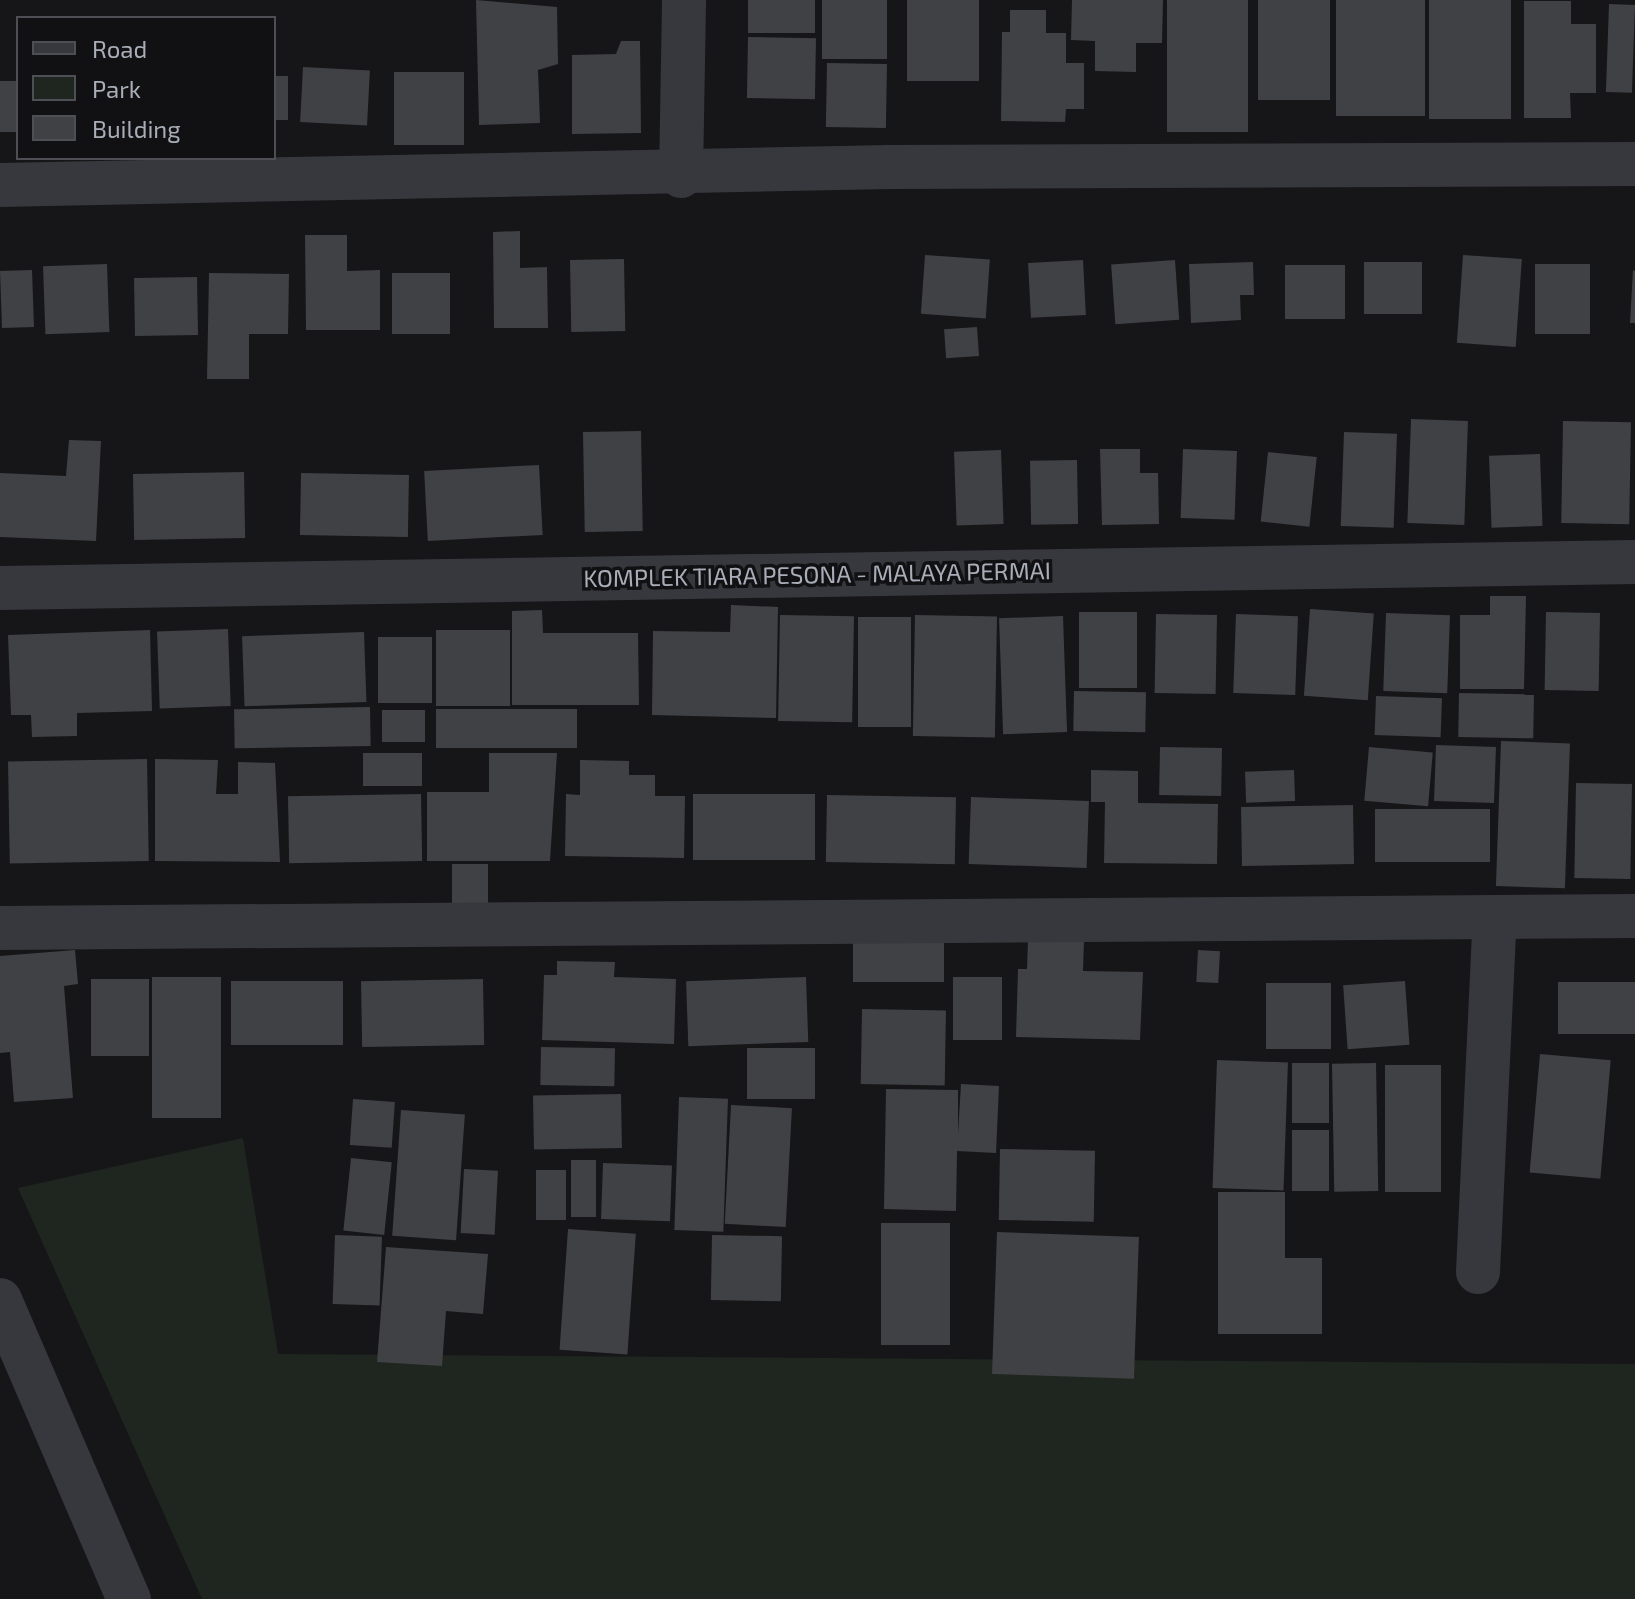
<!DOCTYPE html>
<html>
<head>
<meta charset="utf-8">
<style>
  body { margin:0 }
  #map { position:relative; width:1635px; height:1599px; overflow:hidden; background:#161618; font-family:"Exo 2",sans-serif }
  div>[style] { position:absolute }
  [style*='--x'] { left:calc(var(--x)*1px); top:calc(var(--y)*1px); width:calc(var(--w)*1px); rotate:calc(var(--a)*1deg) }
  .green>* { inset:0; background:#1e261f }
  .building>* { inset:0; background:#404145; transform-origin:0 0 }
  .minor>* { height:44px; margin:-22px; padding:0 22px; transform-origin:22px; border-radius:22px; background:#37383d }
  span { translate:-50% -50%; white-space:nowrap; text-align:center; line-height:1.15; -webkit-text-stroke:7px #111113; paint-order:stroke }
  .street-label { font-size:24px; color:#a8adb8 }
  .legend { position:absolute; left:16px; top:16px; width:260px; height:144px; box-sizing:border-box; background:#111113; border:2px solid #4d4f55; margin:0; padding:10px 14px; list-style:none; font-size:24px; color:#a8adb8 }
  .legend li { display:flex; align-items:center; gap:16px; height:40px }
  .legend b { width:40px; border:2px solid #4d4f55 }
</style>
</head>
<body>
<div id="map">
  <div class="green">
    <div style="clip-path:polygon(243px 1138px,278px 1354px,1635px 1364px,1635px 1599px,202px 1599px,18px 1188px)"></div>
  </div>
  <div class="building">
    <div style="clip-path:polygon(476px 0,557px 7px,558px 64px,538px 70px,540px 123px,479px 125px)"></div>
    <div style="left:748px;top:0;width:67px;height:33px"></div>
    <div style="left:822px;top:0;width:65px;height:59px"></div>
    <div style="left:907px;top:0;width:72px;height:81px"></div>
    <div style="clip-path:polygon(1072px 0,1163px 0,1162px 43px,1136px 43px,1136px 72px,1095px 71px,1095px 41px,1071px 40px)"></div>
    <div style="left:1167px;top:0;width:81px;height:132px"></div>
    <div style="left:1258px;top:0;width:72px;height:100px"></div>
    <div style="left:1336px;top:0;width:89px;height:116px"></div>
    <div style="left:1429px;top:0;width:82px;height:119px"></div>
    <div style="clip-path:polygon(1524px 1px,1571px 1px,1571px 24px,1596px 24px,1596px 93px,1570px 93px,1571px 118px,1524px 118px)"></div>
    <div style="left:1609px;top:4px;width:26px;height:88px;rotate:2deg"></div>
    <div style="clip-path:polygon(1010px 10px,1046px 10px,1046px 33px,1066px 33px,1066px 63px,1084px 63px,1084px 109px,1066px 109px,1065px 122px,1001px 121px,1002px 32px,1010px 32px)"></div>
    <div style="left:748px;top:37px;width:68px;height:61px;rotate:1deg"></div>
    <div style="clip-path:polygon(621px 41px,640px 41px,641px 133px,572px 134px,572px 55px,616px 54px)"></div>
    <div style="left:827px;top:63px;width:60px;height:64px;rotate:1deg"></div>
    <div style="left:303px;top:67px;width:67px;height:55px;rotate:3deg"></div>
    <div style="left:394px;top:72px;width:70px;height:73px"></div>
    <div style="left:274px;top:76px;width:14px;height:44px"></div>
    <div style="left:0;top:81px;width:18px;height:51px"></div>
    <div style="clip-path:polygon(520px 231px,520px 268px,547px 267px,548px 328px,494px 328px,493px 232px)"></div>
    <div style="clip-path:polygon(305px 235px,347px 235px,347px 271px,380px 270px,380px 330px,306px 330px)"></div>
    <div style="left:925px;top:255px;width:65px;height:59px;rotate:4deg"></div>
    <div style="left:1463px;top:255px;width:59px;height:88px;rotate:4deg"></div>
    <div style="left:624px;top:259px;width:72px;height:54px;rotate:89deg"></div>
    <div style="left:1083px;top:260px;width:55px;height:55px;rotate:87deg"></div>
    <div style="left:1175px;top:260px;width:60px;height:64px;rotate:86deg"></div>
    <div style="clip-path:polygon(1253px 262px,1254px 295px,1240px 295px,1241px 320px,1191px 323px,1189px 264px)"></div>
    <div style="left:1364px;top:262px;width:58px;height:52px"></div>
    <div style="left:107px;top:264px;width:68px;height:64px;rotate:88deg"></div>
    <div style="left:1535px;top:264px;width:55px;height:70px"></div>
    <div style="left:1285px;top:265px;width:60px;height:54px"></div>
    <div style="left:32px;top:270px;width:57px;height:32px;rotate:88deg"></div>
    <div style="clip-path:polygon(1633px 270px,1635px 271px,1635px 323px,1630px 323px)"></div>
    <div style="clip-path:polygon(209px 273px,289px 274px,288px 334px,249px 334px,249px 379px,207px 379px)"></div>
    <div style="left:392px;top:273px;width:58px;height:61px"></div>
    <div style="left:197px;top:277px;width:58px;height:63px;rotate:89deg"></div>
    <div style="left:977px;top:327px;width:29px;height:33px;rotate:86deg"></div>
    <div style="left:1411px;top:419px;width:57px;height:104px;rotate:2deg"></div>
    <div style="left:1563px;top:421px;width:68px;height:102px;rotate:1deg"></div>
    <div style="left:641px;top:431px;width:100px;height:58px;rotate:89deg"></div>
    <div style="left:1344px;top:432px;width:53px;height:94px;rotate:2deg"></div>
    <div style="clip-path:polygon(69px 440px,101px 441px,96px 541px,0 537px,0 473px,66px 476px)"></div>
    <div style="clip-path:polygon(1100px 449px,1140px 449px,1140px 473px,1158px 473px,1159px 524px,1102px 525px)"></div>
    <div style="left:1183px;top:449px;width:54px;height:69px;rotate:2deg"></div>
    <div style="left:1001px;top:450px;width:74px;height:47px;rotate:88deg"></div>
    <div style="left:1268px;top:452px;width:49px;height:70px;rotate:6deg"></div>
    <div style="left:1540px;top:454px;width:72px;height:51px;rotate:88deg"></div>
    <div style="left:1077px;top:460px;width:64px;height:47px;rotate:89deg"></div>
    <div style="left:539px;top:465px;width:70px;height:115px;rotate:87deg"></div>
    <div style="left:244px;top:472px;width:66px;height:111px;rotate:89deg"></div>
    <div style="left:301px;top:473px;width:108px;height:62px;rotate:1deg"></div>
    <div style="clip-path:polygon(1490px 596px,1526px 596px,1524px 689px,1460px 689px,1460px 615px,1490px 615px)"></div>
    <div style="clip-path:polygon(731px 605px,778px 607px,776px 718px,652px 715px,653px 631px,730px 632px)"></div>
    <div style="left:1310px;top:609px;width:64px;height:87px;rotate:4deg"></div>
    <div style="clip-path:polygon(542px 610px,543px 633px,638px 633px,639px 705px,512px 705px,512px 611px)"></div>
    <div style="left:1079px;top:612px;width:58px;height:76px"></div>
    <div style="left:1546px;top:612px;width:54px;height:78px;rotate:1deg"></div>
    <div style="left:1386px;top:613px;width:64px;height:78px;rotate:2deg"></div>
    <div style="left:1156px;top:614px;width:61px;height:79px;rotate:1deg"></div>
    <div style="left:1236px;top:614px;width:62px;height:79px;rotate:2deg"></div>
    <div style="left:780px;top:615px;width:74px;height:106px;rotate:1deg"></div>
    <div style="left:915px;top:615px;width:82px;height:121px;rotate:1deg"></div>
    <div style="left:1063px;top:616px;width:116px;height:64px;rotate:88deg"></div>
    <div style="left:858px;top:617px;width:53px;height:110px"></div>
    <div style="left:228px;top:629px;width:77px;height:71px;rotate:88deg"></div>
    <div style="clip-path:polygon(150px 630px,152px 711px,77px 713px,77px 736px,32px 737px,31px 715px,11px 715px,8px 635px)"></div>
    <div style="left:436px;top:630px;width:74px;height:76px"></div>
    <div style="left:364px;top:632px;width:70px;height:122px;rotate:88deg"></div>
    <div style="left:378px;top:637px;width:54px;height:66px"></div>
    <div style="left:1074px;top:691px;width:72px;height:40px;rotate:1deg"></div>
    <div style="left:1459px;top:693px;width:75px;height:44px;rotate:1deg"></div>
    <div style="left:1376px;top:696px;width:66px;height:39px;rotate:2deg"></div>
    <div style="left:370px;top:707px;width:39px;height:136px;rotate:89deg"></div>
    <div style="left:436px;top:709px;width:141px;height:39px"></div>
    <div style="left:382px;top:710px;width:43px;height:32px"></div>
    <div style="left:1501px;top:741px;width:69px;height:145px;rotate:2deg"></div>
    <div style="left:1436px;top:745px;width:60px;height:56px;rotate:2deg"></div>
    <div style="left:1160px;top:747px;width:62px;height:48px;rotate:1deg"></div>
    <div style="left:1369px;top:747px;width:64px;height:54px;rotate:5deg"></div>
    <div style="left:363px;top:753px;width:59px;height:33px"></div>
    <div style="clip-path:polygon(489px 753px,557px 753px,550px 861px,427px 861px,427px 792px,489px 792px)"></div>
    <div style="left:147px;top:759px;width:102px;height:139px;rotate:89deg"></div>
    <div style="clip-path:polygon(155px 759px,218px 760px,216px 794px,238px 794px,238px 762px,275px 763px,280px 862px,155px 861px)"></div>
    <div style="clip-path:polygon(580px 760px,629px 761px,629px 775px,655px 775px,655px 796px,685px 796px,684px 858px,565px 856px,566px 794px,580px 795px)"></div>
    <div style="clip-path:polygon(1091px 770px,1138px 771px,1138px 803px,1218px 804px,1217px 864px,1104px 863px,1105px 802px,1091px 802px)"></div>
    <div style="left:1294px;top:770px;width:31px;height:49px;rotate:88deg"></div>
    <div style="left:1576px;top:783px;width:56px;height:95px;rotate:1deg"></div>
    <div style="left:421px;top:794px;width:67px;height:133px;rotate:89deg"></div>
    <div style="left:693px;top:794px;width:122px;height:66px"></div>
    <div style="left:827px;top:795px;width:129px;height:67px;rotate:1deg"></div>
    <div style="left:971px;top:797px;width:118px;height:67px;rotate:2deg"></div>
    <div style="left:1353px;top:805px;width:59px;height:112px;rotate:89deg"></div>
    <div style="left:1490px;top:809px;width:53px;height:115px;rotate:90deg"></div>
    <div style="left:452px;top:864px;width:36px;height:41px"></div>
    <div style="clip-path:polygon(1028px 939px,1084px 940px,1083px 971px,1143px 972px,1140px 1040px,1016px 1037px,1018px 969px,1027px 969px)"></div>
    <div style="left:853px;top:940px;width:91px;height:42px"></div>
    <div style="clip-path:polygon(75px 950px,78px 984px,64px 986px,73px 1098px,14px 1102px,10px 1052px,0 1053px,0 956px)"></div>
    <div style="left:1198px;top:950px;width:22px;height:32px;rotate:3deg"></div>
    <div style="clip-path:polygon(557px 961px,615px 962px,614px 977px,676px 979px,674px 1044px,542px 1040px,544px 975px,557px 975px)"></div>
    <div style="left:152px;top:977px;width:69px;height:141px"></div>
    <div style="left:806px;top:977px;width:65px;height:120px;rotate:88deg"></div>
    <div style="left:953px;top:977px;width:49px;height:63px"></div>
    <div style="left:91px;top:979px;width:58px;height:77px"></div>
    <div style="left:483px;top:979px;width:66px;height:122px;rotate:89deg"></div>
    <div style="left:343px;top:981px;width:64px;height:112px;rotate:90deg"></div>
    <div style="left:1405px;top:981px;width:64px;height:62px;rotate:86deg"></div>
    <div style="left:1558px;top:982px;width:77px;height:52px"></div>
    <div style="left:1266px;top:983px;width:65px;height:66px"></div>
    <div style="left:862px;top:1009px;width:84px;height:75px;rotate:1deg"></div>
    <div style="left:541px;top:1047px;width:74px;height:38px;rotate:1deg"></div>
    <div style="left:747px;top:1048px;width:68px;height:51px"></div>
    <div style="left:1540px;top:1054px;width:71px;height:119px;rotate:5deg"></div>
    <div style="left:1217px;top:1060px;width:71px;height:128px;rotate:2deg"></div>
    <div style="left:1292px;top:1063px;width:37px;height:60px"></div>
    <div style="left:1376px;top:1063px;width:128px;height:44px;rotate:89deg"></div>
    <div style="left:1385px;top:1065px;width:56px;height:127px"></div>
    <div style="clip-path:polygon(961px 1084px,999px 1086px,996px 1153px,957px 1151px,956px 1211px,884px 1209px,886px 1089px,958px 1090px,958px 1134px)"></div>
    <div style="left:621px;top:1094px;width:54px;height:88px;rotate:89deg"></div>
    <div style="left:679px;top:1097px;width:49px;height:133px;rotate:2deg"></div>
    <div style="left:353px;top:1099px;width:42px;height:46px;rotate:4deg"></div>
    <div style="left:731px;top:1105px;width:61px;height:119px;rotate:3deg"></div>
    <div style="left:401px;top:1110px;width:64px;height:126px;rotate:4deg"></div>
    <div style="left:1292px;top:1130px;width:37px;height:61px"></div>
    <div style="left:1000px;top:1149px;width:95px;height:71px;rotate:1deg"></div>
    <div style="left:351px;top:1158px;width:41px;height:73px;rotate:6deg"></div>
    <div style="left:571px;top:1160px;width:25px;height:57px"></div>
    <div style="left:603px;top:1163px;width:69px;height:56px;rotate:2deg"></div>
    <div style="left:464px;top:1169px;width:34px;height:64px;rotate:3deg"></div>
    <div style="left:536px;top:1170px;width:30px;height:50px"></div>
    <div style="clip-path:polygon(1218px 1192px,1285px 1192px,1285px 1258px,1322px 1258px,1322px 1334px,1218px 1334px)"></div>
    <div style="left:881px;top:1223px;width:69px;height:122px"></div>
    <div style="left:568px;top:1229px;width:68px;height:121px;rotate:4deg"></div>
    <div style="left:997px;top:1232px;width:142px;height:142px;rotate:2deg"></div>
    <div style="left:335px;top:1235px;width:47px;height:69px;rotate:2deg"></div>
    <div style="left:712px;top:1235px;width:70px;height:65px;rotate:1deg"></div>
    <div style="clip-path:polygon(386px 1247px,488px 1254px,483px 1314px,446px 1311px,442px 1366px,377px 1362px)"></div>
  </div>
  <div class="minor">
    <div style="--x:681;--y:176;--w:176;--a:-89"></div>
    <div style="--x:0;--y:185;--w:890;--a:-1.16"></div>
    <div style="--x:890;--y:167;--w:745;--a:-0.23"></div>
    <div style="--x:0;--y:588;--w:1635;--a:-0.91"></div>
    <div style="--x:0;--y:928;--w:1635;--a:-0.42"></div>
    <div style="--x:1478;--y:1272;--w:354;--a:-87.3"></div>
    <div style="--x:0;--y:1300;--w:326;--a:66.7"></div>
  </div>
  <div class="street-label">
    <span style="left:817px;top:574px;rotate:-1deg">KOMPLEK TIARA PESONA - MALAYA PERMAI</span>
  </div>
  <ul class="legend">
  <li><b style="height:10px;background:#37383d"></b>Road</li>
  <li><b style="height:22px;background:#1e261f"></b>Park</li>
  <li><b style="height:22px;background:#404145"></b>Building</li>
  </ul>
</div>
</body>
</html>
